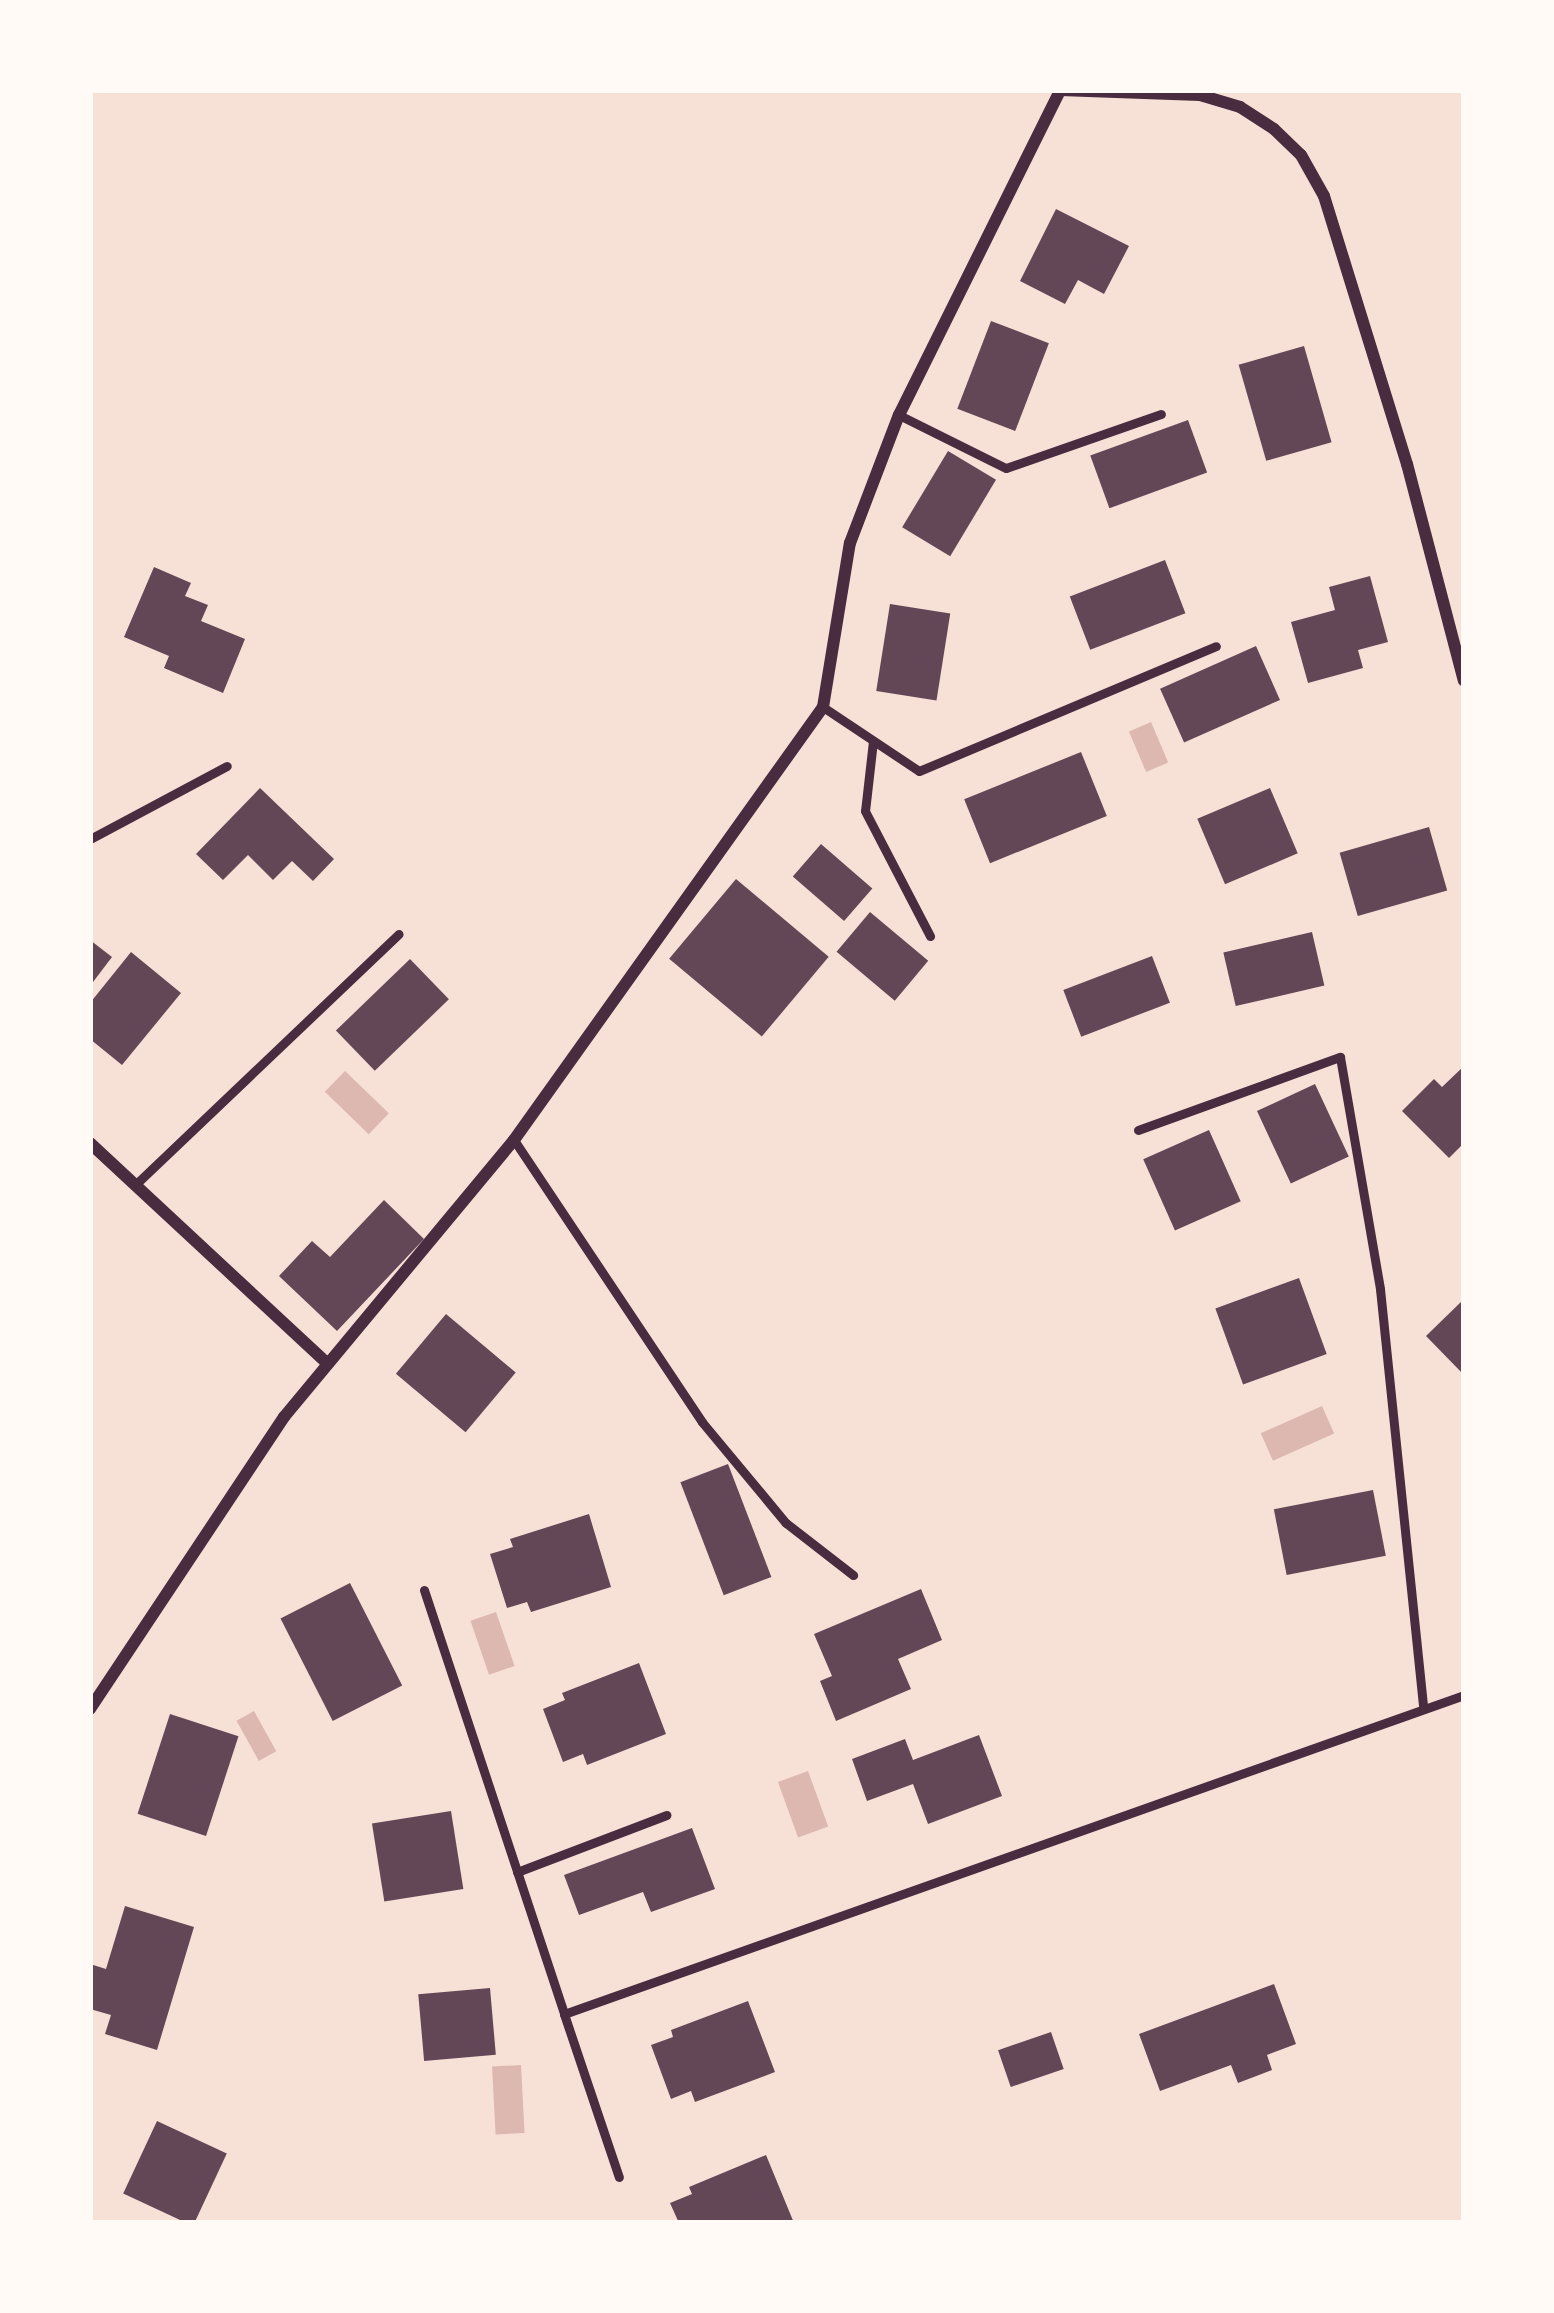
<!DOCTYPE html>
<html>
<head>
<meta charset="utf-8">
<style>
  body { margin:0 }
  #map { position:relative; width:1554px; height:2313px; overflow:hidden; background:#f7e1d7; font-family:Bitter,serif }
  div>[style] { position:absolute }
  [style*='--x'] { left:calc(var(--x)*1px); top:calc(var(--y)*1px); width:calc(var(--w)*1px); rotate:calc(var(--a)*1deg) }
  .water>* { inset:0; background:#dcb8b0; transform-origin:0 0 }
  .building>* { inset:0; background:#644757; transform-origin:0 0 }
  .service>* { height:9px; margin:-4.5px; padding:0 4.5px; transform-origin:4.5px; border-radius:4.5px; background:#4a2c40 }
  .minor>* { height:12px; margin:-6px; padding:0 6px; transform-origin:6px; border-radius:6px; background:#4a2c40 }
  span { translate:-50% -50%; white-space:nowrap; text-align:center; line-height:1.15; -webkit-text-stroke:12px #fffaf5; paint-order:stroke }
  .frame { position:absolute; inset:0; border:93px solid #fffaf5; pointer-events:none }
</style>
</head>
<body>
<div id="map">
  <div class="water">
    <div style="left:1151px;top:722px;width:44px;height:24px;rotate:67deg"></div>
    <div style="left:345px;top:1071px;width:61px;height:29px;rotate:44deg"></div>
    <div style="left:1322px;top:1406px;width:30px;height:67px;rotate:66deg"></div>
    <div style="left:496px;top:1612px;width:57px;height:27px;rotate:71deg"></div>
    <div style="left:254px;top:1711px;width:46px;height:20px;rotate:61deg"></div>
    <div style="left:808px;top:1771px;width:59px;height:32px;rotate:70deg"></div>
    <div style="left:521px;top:2065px;width:68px;height:29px;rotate:87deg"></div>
  </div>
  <div class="building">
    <div style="clip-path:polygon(1056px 209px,1129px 246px,1104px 294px,1078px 280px,1065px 304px,1020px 281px)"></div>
    <div style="left:991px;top:321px;width:62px;height:94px;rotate:21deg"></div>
    <div style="left:1304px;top:346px;width:100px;height:68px;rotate:74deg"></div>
    <div style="left:1188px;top:420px;width:56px;height:104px;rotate:70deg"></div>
    <div style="left:948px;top:451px;width:56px;height:89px;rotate:31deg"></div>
    <div style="left:1165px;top:560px;width:57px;height:102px;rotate:69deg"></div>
    <div style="clip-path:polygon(154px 567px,191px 583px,185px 596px,208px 605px,201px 621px,245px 639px,223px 693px,164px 668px,169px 656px,124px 637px)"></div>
    <div style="clip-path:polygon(1370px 576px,1388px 642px,1358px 650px,1363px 668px,1308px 683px,1291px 622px,1335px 610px,1329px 587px)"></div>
    <div style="left:890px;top:604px;width:61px;height:88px;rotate:9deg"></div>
    <div style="left:1256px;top:646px;width:59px;height:105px;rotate:66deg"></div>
    <div style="left:1081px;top:752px;width:69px;height:126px;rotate:68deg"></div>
    <div style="clip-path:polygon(260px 788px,334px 859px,313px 881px,292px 861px,273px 880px,248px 855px,223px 880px,196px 854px)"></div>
    <div style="left:1270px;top:788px;width:71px;height:79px;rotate:67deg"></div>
    <div style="left:1429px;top:827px;width:66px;height:93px;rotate:74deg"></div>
    <div style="left:821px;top:844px;width:68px;height:43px;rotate:41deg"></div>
    <div style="left:736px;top:879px;width:121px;height:104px;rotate:40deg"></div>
    <div style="left:870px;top:912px;width:76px;height:52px;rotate:40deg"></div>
    <div style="left:1312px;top:932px;width:55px;height:91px;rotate:77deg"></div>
    <div style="clip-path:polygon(90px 940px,112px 957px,90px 986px)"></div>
    <div style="clip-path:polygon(131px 952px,181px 993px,122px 1065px,90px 1039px,90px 1003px)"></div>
    <div style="left:1152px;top:956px;width:50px;height:95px;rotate:69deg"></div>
    <div style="left:410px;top:959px;width:56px;height:103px;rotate:46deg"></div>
    <div style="clip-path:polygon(1464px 1066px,1464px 1143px,1449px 1158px,1402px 1111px,1434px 1079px,1442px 1087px)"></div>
    <div style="left:1315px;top:1084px;width:80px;height:64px;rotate:65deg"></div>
    <div style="left:1209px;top:1130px;width:78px;height:72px;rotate:66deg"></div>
    <div style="clip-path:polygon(384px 1200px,424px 1239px,337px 1331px,279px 1276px,312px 1241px,330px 1257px)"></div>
    <div style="left:1299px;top:1278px;width:81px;height:89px;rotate:70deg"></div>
    <div style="clip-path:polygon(1464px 1299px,1464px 1375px,1426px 1336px)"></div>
    <div style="left:446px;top:1314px;width:91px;height:78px;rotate:40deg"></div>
    <div style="left:728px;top:1464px;width:121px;height:51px;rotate:69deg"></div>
    <div style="left:1373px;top:1490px;width:67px;height:101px;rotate:79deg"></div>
    <div style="clip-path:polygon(589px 1514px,611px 1587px,531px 1612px,527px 1602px,507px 1608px,490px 1554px,513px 1547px,510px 1539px)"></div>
    <div style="left:350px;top:1583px;width:115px;height:78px;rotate:63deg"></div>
    <div style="clip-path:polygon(921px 1589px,942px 1640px,898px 1659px,911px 1689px,836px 1721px,820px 1681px,832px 1676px,814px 1634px)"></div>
    <div style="clip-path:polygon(639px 1663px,666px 1734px,587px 1765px,583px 1754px,563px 1762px,543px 1709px,565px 1700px,562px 1693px)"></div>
    <div style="left:170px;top:1714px;width:72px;height:105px;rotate:18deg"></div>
    <div style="clip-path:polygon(979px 1735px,1002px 1796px,928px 1824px,913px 1784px,867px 1801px,852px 1759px,905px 1739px,913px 1760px)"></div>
    <div style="left:451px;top:1811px;width:79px;height:80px;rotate:81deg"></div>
    <div style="clip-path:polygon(692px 1828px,715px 1889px,651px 1912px,643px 1892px,579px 1915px,564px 1875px)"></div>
    <div style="clip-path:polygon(125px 1906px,194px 1927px,157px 2050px,105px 2034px,111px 2015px,90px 2009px,90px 1964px,106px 1969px)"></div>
    <div style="clip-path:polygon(1274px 1984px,1296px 2044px,1267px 2055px,1272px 2070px,1238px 2083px,1231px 2065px,1160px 2091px,1139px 2034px)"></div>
    <div style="left:490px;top:1988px;width:67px;height:72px;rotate:85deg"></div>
    <div style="clip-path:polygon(748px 2001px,775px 2072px,695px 2102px,691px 2091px,671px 2099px,651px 2045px,673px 2037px,671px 2030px)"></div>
    <div style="left:1051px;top:2032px;width:39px;height:56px;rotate:71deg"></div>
    <div style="left:157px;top:2121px;width:77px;height:80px;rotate:25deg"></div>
    <div style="clip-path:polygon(766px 2155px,794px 2223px,679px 2223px,670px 2203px,692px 2194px,689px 2187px)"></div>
  </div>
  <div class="service">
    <div style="--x:899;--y:415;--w:119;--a:26.4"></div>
    <div style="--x:1006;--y:468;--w:164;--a:-19.2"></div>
    <div style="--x:823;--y:707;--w:115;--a:33.7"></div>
    <div style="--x:919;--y:771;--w:322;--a:-22.8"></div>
    <div style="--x:873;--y:741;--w:70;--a:96.5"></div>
    <div style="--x:865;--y:811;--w:141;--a:62.5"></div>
    <div style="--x:90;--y:839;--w:155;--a:-28.1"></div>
    <div style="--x:1138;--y:1130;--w:215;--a:-19.9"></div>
    <div style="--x:1340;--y:1057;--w:235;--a:80.2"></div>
    <div style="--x:1380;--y:1289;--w:421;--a:84.1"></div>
    <div style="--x:514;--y:1140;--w:339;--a:56.3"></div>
    <div style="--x:702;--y:1422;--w:131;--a:50.3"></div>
    <div style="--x:786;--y:1523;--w:85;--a:37.8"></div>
    <div style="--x:135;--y:1185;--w:364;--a:-43.6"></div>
    <div style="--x:424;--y:1590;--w:447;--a:71.7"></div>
    <div style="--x:564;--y:2014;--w:955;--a:-19.52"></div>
    <div style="--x:517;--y:1872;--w:160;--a:-20.9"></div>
    <div style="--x:564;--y:2014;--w:172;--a:71.4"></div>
  </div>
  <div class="minor">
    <div style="--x:1060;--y:90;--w:140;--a:2"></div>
    <div style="--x:1200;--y:95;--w:42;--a:16.7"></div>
    <div style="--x:1240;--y:107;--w:40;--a:32.9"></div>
    <div style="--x:1274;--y:129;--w:37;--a:44"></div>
    <div style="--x:1301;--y:155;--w:47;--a:60.7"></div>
    <div style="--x:1324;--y:196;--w:281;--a:72.8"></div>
    <div style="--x:1407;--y:464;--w:224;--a:75.3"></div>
    <div style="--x:90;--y:1143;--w:322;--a:42.9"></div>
    <div style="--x:90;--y:1709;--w:351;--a:-56.4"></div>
    <div style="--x:284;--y:1417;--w:360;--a:-50.3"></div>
    <div style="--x:514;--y:1140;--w:532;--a:-54.49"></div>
    <div style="--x:823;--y:707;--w:166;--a:-80.7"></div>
    <div style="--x:850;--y:543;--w:137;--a:-69.1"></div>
    <div style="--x:899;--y:415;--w:363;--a:-63.6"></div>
  </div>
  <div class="frame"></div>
</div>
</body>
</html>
